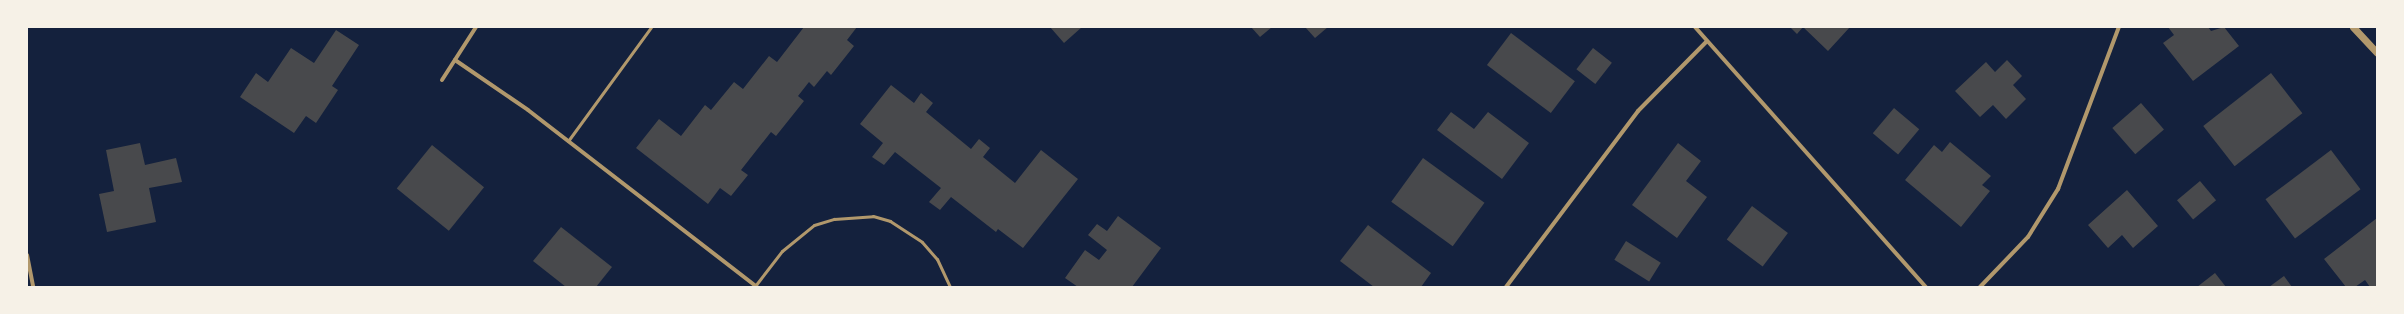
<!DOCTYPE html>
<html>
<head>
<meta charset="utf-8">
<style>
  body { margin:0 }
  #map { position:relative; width:2404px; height:314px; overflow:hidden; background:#14213d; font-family:"DejaVu Sans",sans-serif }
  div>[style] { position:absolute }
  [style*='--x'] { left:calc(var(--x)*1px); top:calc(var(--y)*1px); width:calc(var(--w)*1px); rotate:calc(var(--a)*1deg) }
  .building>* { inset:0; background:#48494c; transform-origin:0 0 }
  .service>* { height:3px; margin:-1.5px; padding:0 1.5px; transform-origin:1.5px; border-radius:1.5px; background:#b1986c }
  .minor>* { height:4px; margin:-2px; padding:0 2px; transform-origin:2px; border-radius:2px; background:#b1986c }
  .tertiary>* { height:7px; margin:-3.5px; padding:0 3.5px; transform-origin:3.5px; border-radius:3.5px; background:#b1986c }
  span { translate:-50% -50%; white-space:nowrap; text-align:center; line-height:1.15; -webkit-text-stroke:3px #f6f1e7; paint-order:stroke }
  .frame { position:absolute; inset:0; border:28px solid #f6f1e7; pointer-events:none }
</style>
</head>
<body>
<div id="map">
  <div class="building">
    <div style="clip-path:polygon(804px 27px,857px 27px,847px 40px,854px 46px,831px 75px,827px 71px,814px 87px,809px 82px,798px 96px,804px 101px,776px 136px,771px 132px,741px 170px,748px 175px,731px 196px,720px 188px,708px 204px,636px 148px,659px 119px,681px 136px,705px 105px,711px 110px,734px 82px,743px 89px,769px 56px,777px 62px)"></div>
    <div style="clip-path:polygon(1050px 27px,1082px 27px,1064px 43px)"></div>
    <div style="clip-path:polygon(1251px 27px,1272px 27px,1260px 37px)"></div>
    <div style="clip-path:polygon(1305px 27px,1328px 27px,1315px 38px)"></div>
    <div style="clip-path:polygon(1790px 27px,1850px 27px,1828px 51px,1803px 27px,1797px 34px)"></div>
    <div style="clip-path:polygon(2168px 27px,2208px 27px,2211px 31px,2224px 27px,2239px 46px,2193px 81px,2163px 43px,2174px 35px)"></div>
    <div style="clip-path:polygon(336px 30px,359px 45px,332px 86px,338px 90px,316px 123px,306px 116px,294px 133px,240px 97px,256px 73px,268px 82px,291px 48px,314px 63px)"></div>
    <div style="left:1511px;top:33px;width:80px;height:40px;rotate:37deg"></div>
    <div style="left:1593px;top:48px;width:24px;height:27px;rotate:38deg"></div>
    <div style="clip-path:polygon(2007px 60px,2022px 76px,2013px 85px,2026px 99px,2006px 119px,1993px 105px,1980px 117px,1955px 91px,1986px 62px,1995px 72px)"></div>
    <div style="left:2271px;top:73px;width:51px;height:86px;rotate:52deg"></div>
    <div style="clip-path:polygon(891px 85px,914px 103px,921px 93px,933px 103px,926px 112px,971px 149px,979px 139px,990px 148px,983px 157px,1015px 183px,1041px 150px,1078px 179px,1023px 248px,998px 229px,996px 232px,951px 197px,940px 210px,929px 202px,941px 188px,895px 152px,884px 165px,872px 157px,883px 143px,860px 124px)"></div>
    <div style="left:2141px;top:103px;width:35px;height:38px;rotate:49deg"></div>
    <div style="left:1894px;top:108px;width:33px;height:33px;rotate:40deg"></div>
    <div style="clip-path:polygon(1451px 112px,1474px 129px,1488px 112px,1529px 143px,1502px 179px,1437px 130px)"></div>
    <div style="clip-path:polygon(1950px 142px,1991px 176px,1982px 185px,1990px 191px,1961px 227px,1905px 180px,1934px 145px,1942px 152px)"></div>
    <div style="clip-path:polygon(140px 143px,145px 165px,176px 158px,182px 182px,149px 188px,156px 222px,107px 232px,99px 194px,114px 191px,106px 150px)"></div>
    <div style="clip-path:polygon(1678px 143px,1701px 161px,1686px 181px,1707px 197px,1677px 238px,1632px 205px)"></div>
    <div style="left:432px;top:145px;width:67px;height:56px;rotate:39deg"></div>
    <div style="left:2331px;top:150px;width:49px;height:82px;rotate:53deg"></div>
    <div style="left:1423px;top:158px;width:76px;height:54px;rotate:36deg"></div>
    <div style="left:2200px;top:181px;width:25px;height:30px;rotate:50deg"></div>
    <div style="clip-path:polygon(2127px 190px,2158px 226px,2133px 248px,2122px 235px,2108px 248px,2088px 225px)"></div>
    <div style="left:1752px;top:206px;width:45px;height:42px;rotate:37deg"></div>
    <div style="clip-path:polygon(1118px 216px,1161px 248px,1132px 287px,1078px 287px,1065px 278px,1085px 250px,1099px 260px,1107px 250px,1088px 235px,1097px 224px,1107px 231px)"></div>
    <div style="clip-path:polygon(2377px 218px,2377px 287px,2370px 287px,2365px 280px,2355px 287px,2346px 287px,2324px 259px)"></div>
    <div style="clip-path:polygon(1368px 225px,1431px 273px,1421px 287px,1374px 287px,1340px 261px)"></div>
    <div style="clip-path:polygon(561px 227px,612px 267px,596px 287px,566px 287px,533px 261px)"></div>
    <div style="left:1626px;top:241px;width:41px;height:22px;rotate:32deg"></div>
    <div style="clip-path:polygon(2215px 273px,2226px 287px,2197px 287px)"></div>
    <div style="clip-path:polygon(2284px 276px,2292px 287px,2269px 287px)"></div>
  </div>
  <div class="service">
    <div style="--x:568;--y:141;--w:141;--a:-53.9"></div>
    <div style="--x:755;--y:286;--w:44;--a:-52.4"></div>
    <div style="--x:782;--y:251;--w:41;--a:-39.1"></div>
    <div style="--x:814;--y:225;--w:21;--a:-17"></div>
    <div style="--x:834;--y:219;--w:39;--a:-4"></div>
    <div style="--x:873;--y:216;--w:18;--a:16"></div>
    <div style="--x:890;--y:221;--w:38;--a:33"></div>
    <div style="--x:922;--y:242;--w:23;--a:49"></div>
    <div style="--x:937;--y:259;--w:31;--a:65"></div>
  </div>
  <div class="minor">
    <div style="--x:1695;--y:27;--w:348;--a:48.4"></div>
    <div style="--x:455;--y:60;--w:88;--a:34.4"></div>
    <div style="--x:528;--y:110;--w:289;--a:37.7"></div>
    <div style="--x:442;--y:80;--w:63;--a:-57.3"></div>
    <div style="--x:27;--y:255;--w:33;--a:79"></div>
    <div style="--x:1506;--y:287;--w:220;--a:-53.1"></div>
    <div style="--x:1638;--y:111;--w:98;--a:-45.4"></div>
    <div style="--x:1980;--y:287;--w:69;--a:-46.2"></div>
    <div style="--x:2028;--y:237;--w:57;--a:-58"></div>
    <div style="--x:2058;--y:189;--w:173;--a:-69.4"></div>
  </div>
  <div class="tertiary">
    <div style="--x:2353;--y:27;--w:35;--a:47"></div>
  </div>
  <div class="frame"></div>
</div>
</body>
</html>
